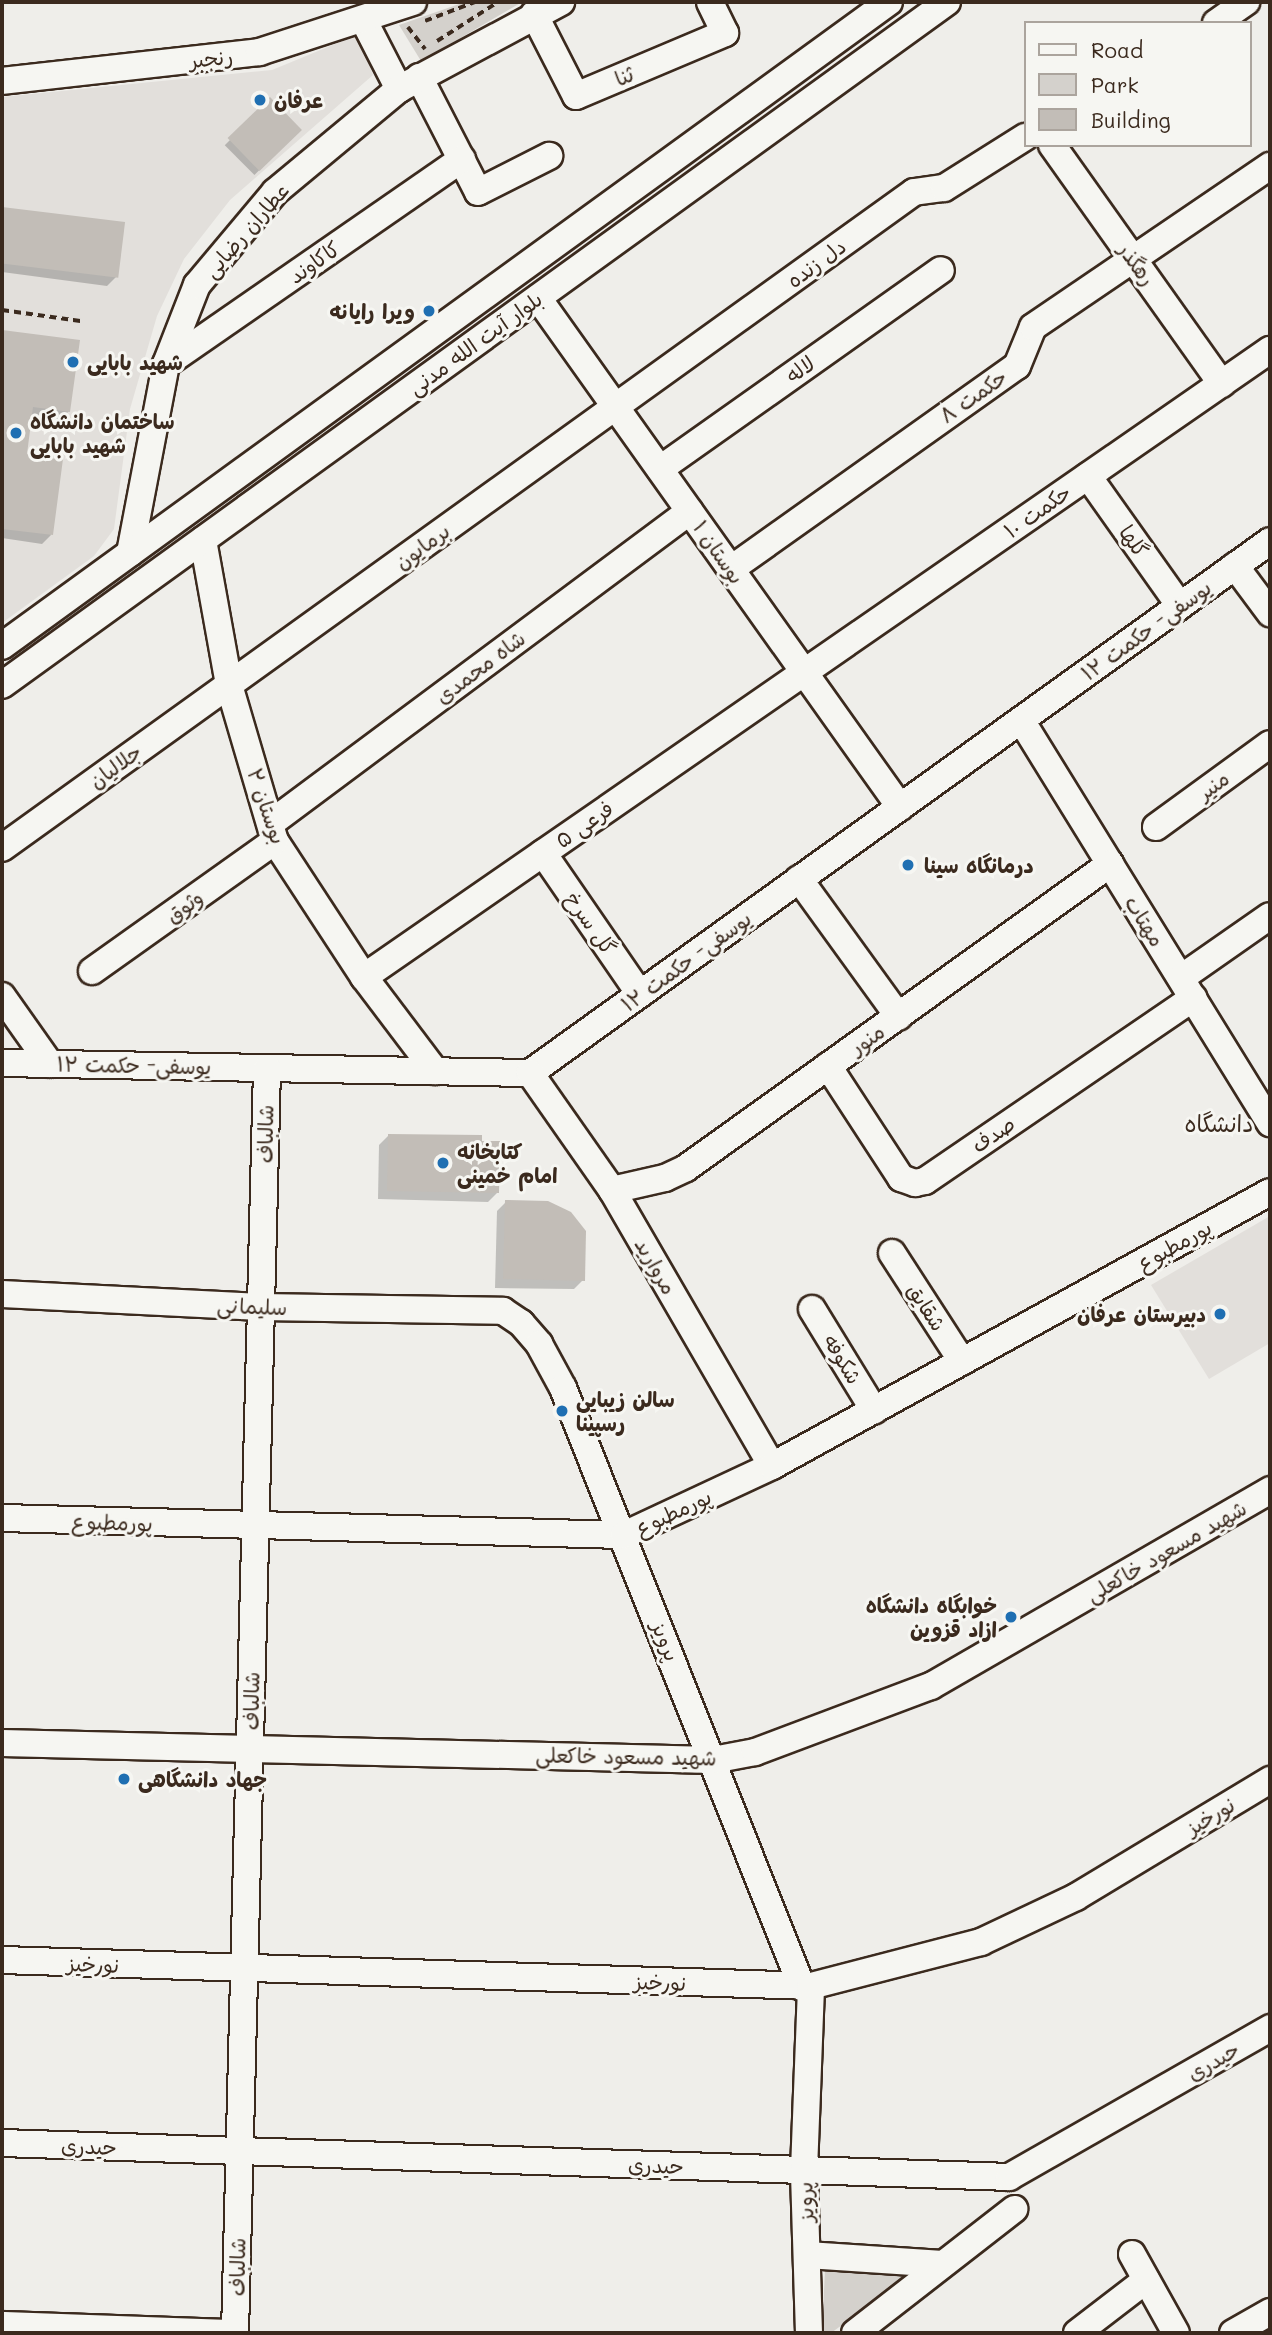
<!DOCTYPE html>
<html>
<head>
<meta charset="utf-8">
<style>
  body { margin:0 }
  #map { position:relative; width:1272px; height:2335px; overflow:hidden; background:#efeeea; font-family:Mali,"Playpen Sans Arabic",sans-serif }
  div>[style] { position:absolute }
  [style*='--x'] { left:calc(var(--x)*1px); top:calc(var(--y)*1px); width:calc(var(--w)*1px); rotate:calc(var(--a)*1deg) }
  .built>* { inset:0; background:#e2dfdb }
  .green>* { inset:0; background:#d4d1cc }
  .shadow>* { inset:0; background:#0003; transform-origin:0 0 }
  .building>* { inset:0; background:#c2bdb7; transform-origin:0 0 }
  .path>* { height:3.5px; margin-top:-1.75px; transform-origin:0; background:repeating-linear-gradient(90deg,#3b2a1e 0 7px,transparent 0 12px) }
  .roads { filter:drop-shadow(2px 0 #3b2a1e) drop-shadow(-2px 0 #3b2a1e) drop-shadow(0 2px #3b2a1e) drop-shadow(0 -2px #3b2a1e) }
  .minor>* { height:26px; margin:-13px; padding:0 13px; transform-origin:13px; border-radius:13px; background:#f6f6f2 }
  .dots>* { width:19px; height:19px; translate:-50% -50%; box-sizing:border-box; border:4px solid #f6f6f2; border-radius:50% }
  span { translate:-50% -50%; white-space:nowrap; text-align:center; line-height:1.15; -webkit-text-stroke:6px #f6f6f2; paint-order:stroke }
  .street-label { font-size:21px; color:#3b2a1e }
  .poi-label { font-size:21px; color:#3b2a1e; font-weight:700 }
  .left { translate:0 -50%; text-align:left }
  .right { translate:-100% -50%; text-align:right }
  .neighbourhood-label { font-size:23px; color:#3b2a1e }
  .frame { position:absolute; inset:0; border:4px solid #3b2a1e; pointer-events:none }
  .legend { position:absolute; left:1024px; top:21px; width:228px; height:126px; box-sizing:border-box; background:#f6f6f2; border:2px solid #aba49d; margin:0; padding:9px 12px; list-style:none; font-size:21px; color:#3b2a1e }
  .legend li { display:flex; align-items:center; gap:14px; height:35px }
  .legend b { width:35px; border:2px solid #aba49d }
</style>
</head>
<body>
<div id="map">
  <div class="built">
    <div style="clip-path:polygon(357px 35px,373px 75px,230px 200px,184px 259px,157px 316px,130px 409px,114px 529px,94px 556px,2px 623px,2px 97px,272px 70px)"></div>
    <div style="clip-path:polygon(1270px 1216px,1270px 1343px,1209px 1379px,1151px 1285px)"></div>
  </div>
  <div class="green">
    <div style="clip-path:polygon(465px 2px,522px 2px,421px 61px,399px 25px)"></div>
    <div style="clip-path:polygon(825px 2269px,911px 2275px,831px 2333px,822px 2333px)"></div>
  </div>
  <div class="shadow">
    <div style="left:270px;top:100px;width:42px;height:64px;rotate:45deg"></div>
    <div style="clip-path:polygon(2px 209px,123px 225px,116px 277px,107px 286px,2px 272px)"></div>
    <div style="clip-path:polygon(2px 331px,78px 341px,69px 411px,60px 420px,30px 416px,25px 456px,51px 535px,42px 544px,2px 538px)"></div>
    <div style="clip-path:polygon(388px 1136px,497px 1193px,488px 1202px,378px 1199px,379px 1145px)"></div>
    <div style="clip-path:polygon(506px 1202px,583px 1280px,574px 1289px,495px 1288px,497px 1211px)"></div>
  </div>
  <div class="building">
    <div style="left:270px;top:97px;width:46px;height:59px;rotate:46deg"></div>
    <div style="left:2px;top:207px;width:124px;height:56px;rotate:7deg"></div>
    <div style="clip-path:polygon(2px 330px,80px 340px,70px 412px,33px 407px,27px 454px,63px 459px,53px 535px,2px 529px)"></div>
    <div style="clip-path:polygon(388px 1134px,482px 1135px,482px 1141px,500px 1141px,499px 1193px,387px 1191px)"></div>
    <div style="clip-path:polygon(505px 1200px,548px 1201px,571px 1212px,586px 1231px,585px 1281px,503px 1279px)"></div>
  </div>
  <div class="path">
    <div style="--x:425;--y:21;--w:53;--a:-20.8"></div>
    <div style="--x:408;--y:27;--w:28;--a:52"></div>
    <div style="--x:437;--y:41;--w:72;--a:-32.6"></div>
    <div style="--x:2;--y:310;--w:79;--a:8"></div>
  </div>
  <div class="roads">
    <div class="minor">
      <div style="--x:534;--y:14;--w:92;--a:62.9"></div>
      <div style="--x:576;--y:96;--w:162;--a:-22.9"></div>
      <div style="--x:725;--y:33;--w:34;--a:-116"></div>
      <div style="--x:363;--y:19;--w:79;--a:62.8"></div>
      <div style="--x:1216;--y:23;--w:37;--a:-35"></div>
      <div style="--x:419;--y:77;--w:129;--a:62.8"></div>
      <div style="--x:478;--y:192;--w:80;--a:-26.9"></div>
      <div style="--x:2;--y:81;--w:259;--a:-6.4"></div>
      <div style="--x:259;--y:52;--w:162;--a:-18"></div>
      <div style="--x:1052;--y:145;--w:293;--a:54.6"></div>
      <div style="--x:538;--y:298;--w:625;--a:54.58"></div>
      <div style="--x:166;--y:364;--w:360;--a:-34.7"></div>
      <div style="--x:660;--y:469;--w:344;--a:-35.3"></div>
      <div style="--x:1088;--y:476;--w:159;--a:54.7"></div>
      <div style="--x:203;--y:540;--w:147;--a:79.8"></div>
      <div style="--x:229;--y:685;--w:163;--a:73.6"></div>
      <div style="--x:275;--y:841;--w:163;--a:56.8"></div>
      <div style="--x:364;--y:977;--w:118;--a:52.9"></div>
      <div style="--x:130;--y:553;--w:192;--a:-79.2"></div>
      <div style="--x:166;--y:364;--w:85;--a:-68.6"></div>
      <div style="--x:197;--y:285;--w:121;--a:-50"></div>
      <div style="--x:275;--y:192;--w:161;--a:-39.7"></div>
      <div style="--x:399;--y:89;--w:184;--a:-28.2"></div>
      <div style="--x:1235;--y:566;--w:59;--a:53.3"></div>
      <div style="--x:731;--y:569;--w:351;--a:-35.4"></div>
      <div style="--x:1017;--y:366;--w:42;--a:-67.7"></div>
      <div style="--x:1033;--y:327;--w:287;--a:-34.2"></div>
      <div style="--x:2;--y:646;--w:1096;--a:-35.98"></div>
      <div style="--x:2;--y:685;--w:1166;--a:-35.86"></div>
      <div style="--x:1021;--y:720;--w:474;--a:58.3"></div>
      <div style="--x:271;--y:823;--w:522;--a:-36.67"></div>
      <div style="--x:1156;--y:827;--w:141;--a:-36.1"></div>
      <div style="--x:2;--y:848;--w:1123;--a:-35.73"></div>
      <div style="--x:914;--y:192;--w:30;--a:-8"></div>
      <div style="--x:944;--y:188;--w:96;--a:-32.2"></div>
      <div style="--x:543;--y:853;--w:171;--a:55.5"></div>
      <div style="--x:799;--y:879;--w:170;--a:54.1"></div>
      <div style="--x:92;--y:971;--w:224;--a:-35.4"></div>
      <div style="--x:364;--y:977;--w:1102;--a:-34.69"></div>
      <div style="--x:1181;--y:978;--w:108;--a:-34.9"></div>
      <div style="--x:2;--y:996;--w:83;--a:54.8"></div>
      <div style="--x:2;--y:1063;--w:528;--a:1.09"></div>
      <div style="--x:530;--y:1073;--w:911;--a:-35.71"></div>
      <div style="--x:828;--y:1066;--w:134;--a:56.9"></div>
      <div style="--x:901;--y:1178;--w:15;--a:20"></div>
      <div style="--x:915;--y:1183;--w:10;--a:-11"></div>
      <div style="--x:925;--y:1181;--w:325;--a:-34.3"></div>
      <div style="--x:530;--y:1073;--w:143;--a:55"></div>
      <div style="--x:612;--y:1190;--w:319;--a:59.9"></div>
      <div style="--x:612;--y:1190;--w:54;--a:-12.8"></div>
      <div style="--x:665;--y:1178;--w:23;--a:-25"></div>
      <div style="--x:686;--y:1168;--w:522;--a:-35.64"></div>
      <div style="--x:892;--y:1253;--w:129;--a:57.1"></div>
      <div style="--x:2;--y:1294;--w:259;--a:2.9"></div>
      <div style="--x:261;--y:1307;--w:242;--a:0.9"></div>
      <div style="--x:503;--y:1311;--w:22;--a:34"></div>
      <div style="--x:521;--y:1323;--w:28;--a:49"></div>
      <div style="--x:539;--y:1344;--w:50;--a:61.4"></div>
      <div style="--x:563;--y:1388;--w:645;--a:68.25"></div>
      <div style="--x:812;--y:1309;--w:119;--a:58.5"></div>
      <div style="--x:2;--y:1518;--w:622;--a:1.57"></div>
      <div style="--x:624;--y:1535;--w:163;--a:-25"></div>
      <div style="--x:772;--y:1466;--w:568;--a:-28.82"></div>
      <div style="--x:2;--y:1743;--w:711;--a:1.37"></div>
      <div style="--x:713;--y:1760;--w:43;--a:-10.8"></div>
      <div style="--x:755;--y:1752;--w:188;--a:-20.6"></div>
      <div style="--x:931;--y:1686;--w:392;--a:-30"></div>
      <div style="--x:2;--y:1960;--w:809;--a:1.84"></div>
      <div style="--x:811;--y:1986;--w:176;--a:-14.5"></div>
      <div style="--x:981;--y:1942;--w:105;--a:-25.3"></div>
      <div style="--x:1076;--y:1897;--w:227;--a:-31.1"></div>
      <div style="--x:2;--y:2143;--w:1008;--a:1.93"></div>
      <div style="--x:1009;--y:2177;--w:301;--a:-29.7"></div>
      <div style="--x:1132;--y:2254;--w:90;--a:60.9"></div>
      <div style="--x:807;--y:2255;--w:136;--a:3.8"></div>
      <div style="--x:2;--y:2325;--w:228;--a:2"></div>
      <div style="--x:235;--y:2333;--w:1265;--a:-88.55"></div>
      <div style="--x:809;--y:2333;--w:163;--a:-91.8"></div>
      <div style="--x:804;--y:2170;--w:184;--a:-87.8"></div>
      <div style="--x:855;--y:2333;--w:202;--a:-37.9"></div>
      <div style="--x:1077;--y:2333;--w:87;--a:-37.5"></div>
      <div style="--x:1233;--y:2333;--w:43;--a:-29.6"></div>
    </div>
  </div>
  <div class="dots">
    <div style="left:260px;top:100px;background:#1f6fb2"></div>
    <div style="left:429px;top:311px;background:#1f6fb2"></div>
    <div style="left:73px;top:362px;background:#1f6fb2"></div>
    <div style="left:16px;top:433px;background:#1f6fb2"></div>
    <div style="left:908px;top:865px;background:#1f6fb2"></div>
    <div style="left:443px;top:1163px;background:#1f6fb2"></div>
    <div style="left:1220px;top:1314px;background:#1f6fb2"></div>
    <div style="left:562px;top:1411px;background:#1f6fb2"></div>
    <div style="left:1011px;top:1617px;background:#1f6fb2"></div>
    <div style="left:124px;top:1779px;background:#1f6fb2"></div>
  </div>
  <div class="street-label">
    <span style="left:211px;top:58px;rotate:-6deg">رنجبر</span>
    <span style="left:624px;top:76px;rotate:-23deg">ثنا</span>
    <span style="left:246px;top:230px;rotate:-49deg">عطاران رضایی</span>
    <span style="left:314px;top:262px;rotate:-35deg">کاکاوند</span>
    <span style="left:816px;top:263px;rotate:-36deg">دل زنده</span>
    <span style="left:1137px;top:264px;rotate:55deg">رهگذر</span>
    <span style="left:475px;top:343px;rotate:-36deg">بلوار آیت الله مدنی</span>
    <span style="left:800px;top:369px;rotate:-35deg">لاله</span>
    <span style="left:973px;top:396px;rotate:-35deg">حکمت ۸</span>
    <span style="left:1037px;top:511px;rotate:-35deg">حکمت ۱۰</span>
    <span style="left:1134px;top:541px;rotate:55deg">گلها</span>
    <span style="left:422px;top:546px;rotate:-36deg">برمایون</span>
    <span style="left:719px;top:552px;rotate:55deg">بوستان ۱</span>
    <span style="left:1146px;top:630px;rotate:-36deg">یوسفی- حکمت ۱۲</span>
    <span style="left:480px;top:667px;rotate:-37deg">شاه محمدی</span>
    <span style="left:115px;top:766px;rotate:-36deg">جلالیان</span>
    <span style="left:1213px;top:785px;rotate:-36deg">منیر</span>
    <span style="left:267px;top:806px;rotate:71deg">بوستان ۲</span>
    <span style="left:584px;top:824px;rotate:-35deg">فرعی ۵</span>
    <span style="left:184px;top:906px;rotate:-35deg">وثوق</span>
    <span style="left:1145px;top:921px;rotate:58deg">مهتاب</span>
    <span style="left:591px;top:923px;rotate:55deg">گل سرخ</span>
    <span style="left:686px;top:961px;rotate:-36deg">یوسفی- حکمت ۱۲</span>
    <span style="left:867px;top:1039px;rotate:-35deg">منور</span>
    <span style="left:134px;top:1065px;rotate:1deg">یوسفی- حکمت ۱۲</span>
    <span style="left:265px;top:1134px;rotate:-89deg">شالباف</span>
    <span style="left:993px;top:1134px;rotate:-34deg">صدف</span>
    <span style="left:1174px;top:1245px;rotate:-29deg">پورمطبوع</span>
    <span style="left:656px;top:1266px;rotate:60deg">مروارید</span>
    <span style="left:252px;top:1306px;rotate:2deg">سلیمانی</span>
    <span style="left:927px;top:1307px;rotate:57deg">شقایق</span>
    <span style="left:843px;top:1359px;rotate:59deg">شکوفه</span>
    <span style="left:673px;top:1512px;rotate:-25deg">پورمطبوع</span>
    <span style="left:112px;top:1522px;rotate:2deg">پورمطبوع</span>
    <span style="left:1166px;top:1551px;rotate:-30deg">شهید مسعود خاکعلی</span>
    <span style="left:666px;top:1641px;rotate:68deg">پرویز</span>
    <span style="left:251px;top:1701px;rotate:-89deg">شالباف</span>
    <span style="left:626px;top:1756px;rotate:1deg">شهید مسعود خاکعلی</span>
    <span style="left:1210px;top:1816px;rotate:-31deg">نورخیز</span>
    <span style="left:93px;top:1964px;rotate:2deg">نورخیز</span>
    <span style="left:660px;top:1982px;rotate:2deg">نورخیز</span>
    <span style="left:1213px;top:2061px;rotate:-30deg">حیدری</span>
    <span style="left:89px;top:2146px;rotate:2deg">حیدری</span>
    <span style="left:656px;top:2165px;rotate:2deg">حیدری</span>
    <span style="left:805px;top:2202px;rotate:-92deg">پرویز</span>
    <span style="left:237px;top:2267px;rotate:-89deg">شالباف</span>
  </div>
  <div class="poi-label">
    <span class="left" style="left:274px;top:100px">عرفان</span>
    <span class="right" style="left:415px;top:311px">ویرا رایانه</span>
    <span class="left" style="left:87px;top:362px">شهید بابایی</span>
    <span class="left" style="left:30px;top:433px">ساختمان دانشگاه<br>شهید بابایی</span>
    <span class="left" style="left:924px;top:865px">درمانگاه سینا</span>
    <span class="left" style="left:457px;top:1163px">کتابخانه<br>امام خمینی</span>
    <span class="right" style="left:1206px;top:1314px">دبیرستان عرفان</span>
    <span class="left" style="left:576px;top:1411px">سالن زیبایی<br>رسپینا</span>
    <span class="right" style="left:997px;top:1617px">خوابگاه دانشگاه<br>ازاد قزوین</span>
    <span class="left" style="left:138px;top:1779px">جهاد دانشگاهی</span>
  </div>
  <div class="neighbourhood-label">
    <span style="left:1219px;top:1123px">دانشگاه</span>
  </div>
  <div class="frame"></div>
  <ul class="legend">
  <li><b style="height:9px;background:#f6f6f2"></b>Road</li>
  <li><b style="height:19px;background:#d4d1cc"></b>Park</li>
  <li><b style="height:19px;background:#c2bdb7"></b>Building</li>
  </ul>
</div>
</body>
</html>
